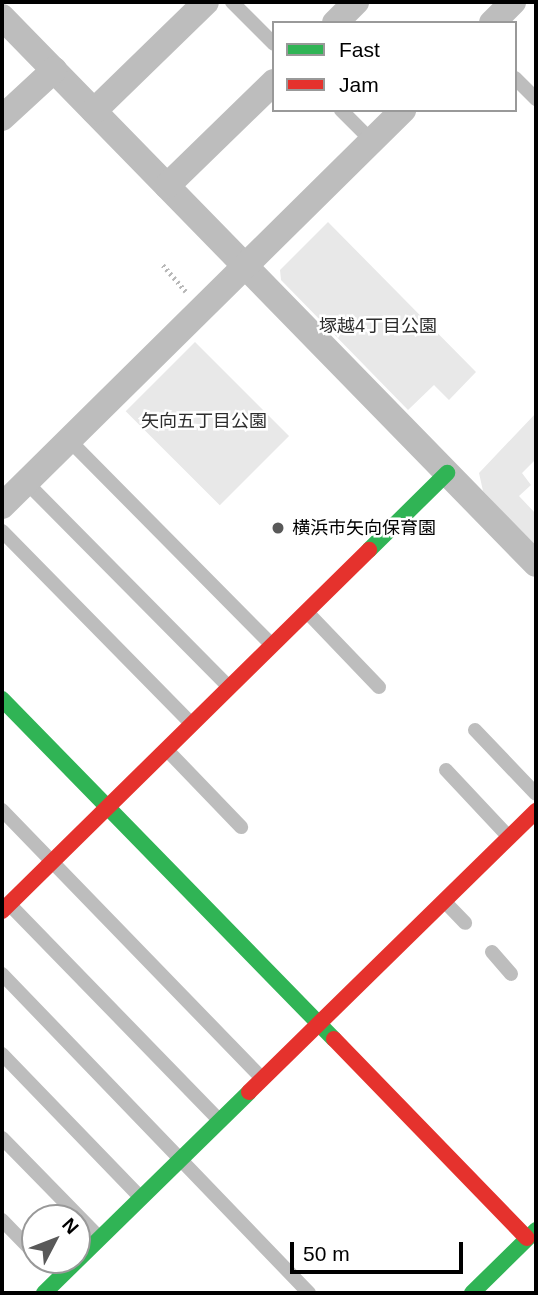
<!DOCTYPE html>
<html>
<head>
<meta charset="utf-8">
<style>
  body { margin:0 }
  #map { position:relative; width:538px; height:1295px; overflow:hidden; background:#fff; font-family:Arial,"Noto Sans JP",sans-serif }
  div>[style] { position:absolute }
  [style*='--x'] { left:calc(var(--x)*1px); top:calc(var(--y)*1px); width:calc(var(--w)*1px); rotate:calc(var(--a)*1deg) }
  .green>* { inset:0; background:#e8e8e8; transform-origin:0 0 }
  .path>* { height:4.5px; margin-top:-2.25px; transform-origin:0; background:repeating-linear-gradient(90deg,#b8b8b8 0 2px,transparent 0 5.5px) }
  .lane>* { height:14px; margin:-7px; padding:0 7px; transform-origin:7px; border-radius:7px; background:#bdbdbd }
  .street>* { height:26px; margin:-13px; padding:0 13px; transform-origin:13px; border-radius:13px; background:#bdbdbd }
  .fast>* { height:16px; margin:-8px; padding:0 8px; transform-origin:8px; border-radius:8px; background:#30b455 }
  .jam>* { height:16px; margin:-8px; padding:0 8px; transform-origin:8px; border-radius:8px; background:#e5322d }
  .dots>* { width:19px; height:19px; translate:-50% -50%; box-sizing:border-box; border:4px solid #fff; border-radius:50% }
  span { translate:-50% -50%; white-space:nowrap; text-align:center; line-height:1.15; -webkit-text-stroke:5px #fff; paint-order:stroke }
  .park-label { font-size:18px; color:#2d2d2d }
  .poi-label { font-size:18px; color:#000 }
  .left { translate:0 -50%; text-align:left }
  .frame { position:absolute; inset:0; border:4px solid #000; pointer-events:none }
  .legend { position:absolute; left:272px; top:21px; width:245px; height:91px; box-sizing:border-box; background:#fff; border:2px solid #999; margin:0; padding:9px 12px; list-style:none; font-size:21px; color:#000 }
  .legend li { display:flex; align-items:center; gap:14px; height:35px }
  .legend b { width:35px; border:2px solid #999 }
  .north { position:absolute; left:21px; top:1204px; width:70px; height:70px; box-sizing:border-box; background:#fff; border:2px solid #999; border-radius:50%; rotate:48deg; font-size:19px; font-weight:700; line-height:28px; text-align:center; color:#000 }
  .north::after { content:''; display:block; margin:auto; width:24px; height:32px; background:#595959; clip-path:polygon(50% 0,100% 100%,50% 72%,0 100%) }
  .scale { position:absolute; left:290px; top:1242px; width:173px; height:32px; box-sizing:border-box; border:4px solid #000; border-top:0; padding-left:9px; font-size:21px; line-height:24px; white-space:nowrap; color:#000; -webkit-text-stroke:5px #fff; paint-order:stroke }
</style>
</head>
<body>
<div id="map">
  <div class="green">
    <div style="clip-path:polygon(328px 222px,476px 372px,449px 400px,434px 385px,408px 410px,281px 280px,280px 270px)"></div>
    <div style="left:195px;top:342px;width:133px;height:98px;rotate:45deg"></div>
    <div style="clip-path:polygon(536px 413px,536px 459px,522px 473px,531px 485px,519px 496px,536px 514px,536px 547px,483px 491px,479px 473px)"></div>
  </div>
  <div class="path">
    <div style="--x:163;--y:265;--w:35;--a:49"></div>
  </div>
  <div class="lane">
    <div style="--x:232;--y:2;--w:59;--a:45"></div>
    <div style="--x:515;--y:78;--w:30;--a:45"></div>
    <div style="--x:341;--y:110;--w:44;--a:45"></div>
    <div style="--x:69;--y:440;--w:286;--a:45.3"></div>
    <div style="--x:26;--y:482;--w:289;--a:45.3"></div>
    <div style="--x:2;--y:531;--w:268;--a:45.5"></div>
    <div style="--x:307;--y:612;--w:104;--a:46.2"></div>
    <div style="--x:475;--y:730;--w:88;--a:46.4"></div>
    <div style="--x:167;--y:750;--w:107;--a:46.1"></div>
    <div style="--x:446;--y:770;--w:91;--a:46.8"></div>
    <div style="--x:2;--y:810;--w:372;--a:45.9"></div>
    <div style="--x:445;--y:902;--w:29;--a:46"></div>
    <div style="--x:10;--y:905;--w:300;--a:45.8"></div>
    <div style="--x:492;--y:952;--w:29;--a:49"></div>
    <div style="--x:2;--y:974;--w:443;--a:46.1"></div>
    <div style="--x:2;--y:1054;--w:199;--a:46"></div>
    <div style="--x:2;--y:1138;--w:139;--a:45.6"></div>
    <div style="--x:2;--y:1220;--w:47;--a:45.9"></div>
  </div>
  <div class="street">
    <div style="--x:2;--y:17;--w:764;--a:45.69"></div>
    <div style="--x:335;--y:23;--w:30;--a:-45"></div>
    <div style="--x:492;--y:23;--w:30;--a:-45"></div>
    <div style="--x:94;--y:111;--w:156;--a:-44.2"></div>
    <div style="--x:2;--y:118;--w:71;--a:-42.7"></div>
    <div style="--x:167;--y:186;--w:149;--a:-44.2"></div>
    <div style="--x:2;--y:506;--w:564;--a:-44.64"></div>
  </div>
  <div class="fast">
    <div style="--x:369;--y:550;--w:110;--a:-44.6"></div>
    <div style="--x:2;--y:699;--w:475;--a:45.7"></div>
    <div style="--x:44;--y:1293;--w:287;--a:-44.4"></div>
    <div style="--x:472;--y:1293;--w:90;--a:-44.5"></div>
  </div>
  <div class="jam">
    <div style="--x:2;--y:911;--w:515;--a:-44.53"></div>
    <div style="--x:334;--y:1039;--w:277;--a:45.9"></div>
    <div style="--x:249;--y:1092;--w:402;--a:-44.4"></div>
  </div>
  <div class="dots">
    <div style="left:278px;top:528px;background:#595959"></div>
  </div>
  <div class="park-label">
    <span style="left:378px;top:326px">塚越4丁目公園</span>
    <span style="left:204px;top:421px">矢向五丁目公園</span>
  </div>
  <div class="poi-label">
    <span class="left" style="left:292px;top:528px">横浜市矢向保育園</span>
  </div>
  <div class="frame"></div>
  <ul class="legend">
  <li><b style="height:9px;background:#30b455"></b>Fast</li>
  <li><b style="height:9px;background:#e5322d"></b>Jam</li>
  </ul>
  <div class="north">N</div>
  <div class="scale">50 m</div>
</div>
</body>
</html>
